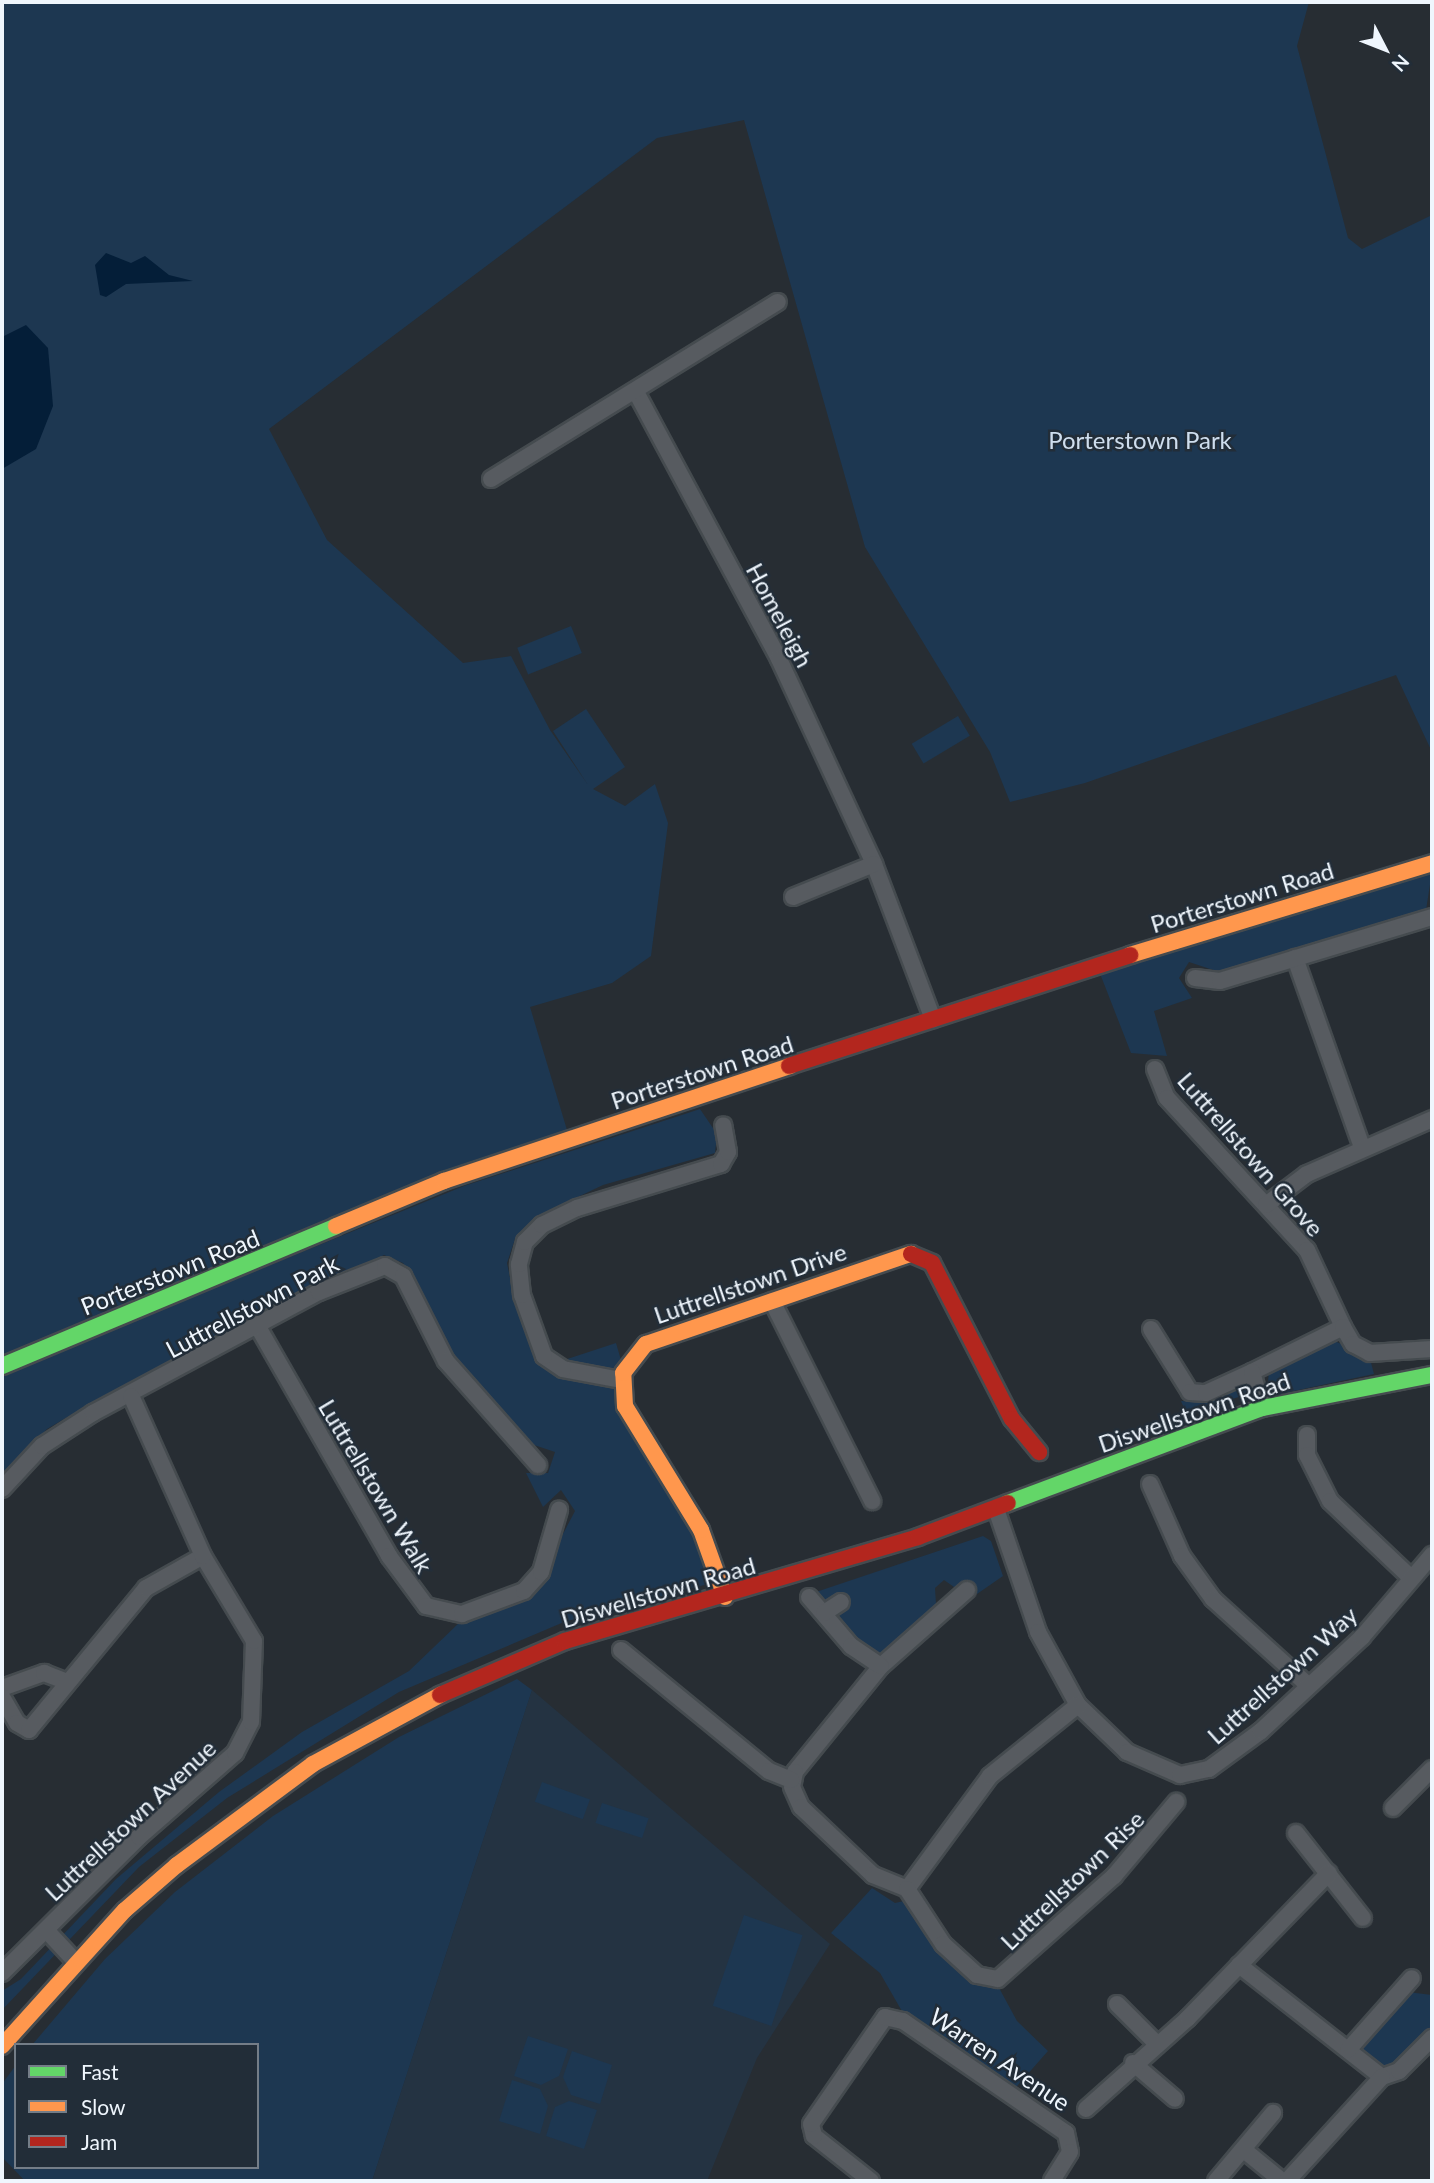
<!DOCTYPE html>
<html>
<head>
<meta charset="utf-8">
<style>
  body { margin:0 }
  #map { position:relative; width:1434px; height:2183px; overflow:hidden; background:#272d33; font-family:Lato,sans-serif }
  div>[style] { position:absolute }
  [style*='--x'] { left:calc(var(--x)*1px); top:calc(var(--y)*1px); width:calc(var(--w)*1px); rotate:calc(var(--a)*1deg) }
  .built>* { inset:0; background:#243342 }
  .green>* { inset:0; background:#1d3751; transform-origin:0 0 }
  .water>* { inset:0; background:#041e38 }
  .roads { filter:drop-shadow(2px 0 #454b4f) drop-shadow(-2px 0 #454b4f) drop-shadow(0 2px #454b4f) drop-shadow(0 -2px #454b4f) }
  .street>* { height:16px; margin:-8px; padding:0 8px; transform-origin:8px; border-radius:8px; background:#575b60 }
  .fast>* { height:16px; margin:-8px; padding:0 8px; transform-origin:8px; border-radius:8px; background:#63d668 }
  .slow>* { height:16px; margin:-8px; padding:0 8px; transform-origin:8px; border-radius:8px; background:#ff974d }
  .jam>* { height:16px; margin:-8px; padding:0 8px; transform-origin:8px; border-radius:8px; background:#b3261e }
  span { translate:-50% -50%; white-space:nowrap; text-align:center; line-height:1.15; -webkit-text-stroke:5px #222d38; paint-order:stroke }
  .park-label { font-size:24px; color:#cfdeee }
  .street-label { font-size:24px; color:#eff6fd }
  .frame { position:absolute; inset:0; border:4px solid #eff6fd; pointer-events:none }
  .legend { position:absolute; left:14px; top:2043px; width:245px; height:126px; box-sizing:border-box; background:#222d38; border:2px solid #747d87; margin:0; padding:9px 12px; list-style:none; font-size:21px; color:#eff6fd }
  .legend li { display:flex; align-items:center; gap:14px; height:35px }
  .legend b { width:35px; border:2px solid #747d87 }
  .north { position:absolute; left:1350px; top:14px; width:70px; height:70px; -webkit-text-stroke:5px #222d38; paint-order:stroke; rotate:132deg; font-size:19px; font-weight:700; line-height:28px; text-align:center; color:#eff6fd }
  .north::after { content:''; display:block; margin:auto; width:24px; height:32px; background:#eff6fd; clip-path:polygon(50% 0,100% 100%,50% 72%,0 100%) }
</style>
</head>
<body>
<div id="map">
  <div class="built">
    <div style="clip-path:polygon(532px 1690px,830px 1944px,757px 2058px,707px 2181px,372px 2181px)"></div>
  </div>
  <div class="green">
    <div style="clip-path:polygon(2px 2px,1309px 2px,1297px 46px,1348px 238px,1362px 249px,1432px 215px,1432px 752px,1396px 675px,1085px 783px,1010px 802px,990px 752px,865px 547px,744px 120px,657px 138px,269px 429px,327px 540px,463px 663px,511px 656px,550px 730px,588px 785px,553px 731px,586px 709px,625px 767px,593px 789px,625px 806px,655px 784px,668px 823px,651px 956px,612px 983px,530px 1007px,570px 1140px,2px 1364px)"></div>
    <div style="left:571px;top:626px;width:29px;height:58px;rotate:68deg"></div>
    <div style="left:958px;top:716px;width:23px;height:54px;rotate:59deg"></div>
    <div style="clip-path:polygon(1432px 872px,1426px 910px,1222px 973px,1189px 962px,1179px 978px,1192px 998px,1154px 1011px,1167px 1056px,1131px 1053px,1099px 971px)"></div>
    <div style="clip-path:polygon(700px 1109px,717px 1134px,715px 1153px,603px 1185px,542px 1214px,515px 1239px,507px 1263px,514px 1297px,546px 1366px,616px 1343px,621px 1360px,614px 1400px,692px 1525px,708px 1584px,564px 1622px,399px 1692px,227px 1798px,139px 1867px,2px 2010px,2px 1991px,21px 1979px,116px 1879px,219px 1792px,302px 1732px,409px 1671px,460px 1622px,532px 1593px,575px 1511px,561px 1490px,543px 1507px,526px 1473px,548px 1473px,555px 1452px,522px 1441px,440px 1337px,403px 1263px,384px 1255px,105px 1395px,47px 1429px,2px 1478px,2px 1374px,464px 1186px)"></div>
    <div style="clip-path:polygon(1334px 1341px,1369px 1355px,1374px 1374px,1275px 1395px,1267px 1391px,1269px 1372px)"></div>
    <div style="clip-path:polygon(1239px 1384px,1252px 1393px,1186px 1413px,1181px 1401px,1199px 1402px)"></div>
    <div style="clip-path:polygon(983px 1536px,991px 1541px,1003px 1576px,977px 1594px,967px 1583px,954px 1587px,944px 1580px,935px 1588px,936px 1604px,880px 1654px,854px 1641px,837px 1620px,846px 1606px,839px 1594px,825px 1600px,813px 1593px)"></div>
    <div style="clip-path:polygon(517px 1679px,532px 1690px,372px 2181px,25px 2181px,2px 2157px,2px 2084px,16px 2065px,16px 2167px,257px 2167px,257px 2045px,32px 2045px,105px 1959px,175px 1892px,273px 1816px,399px 1737px)"></div>
    <div style="left:542px;top:1782px;width:51px;height:21px;rotate:20deg"></div>
    <div style="left:602px;top:1803px;width:49px;height:21px;rotate:18deg"></div>
    <div style="clip-path:polygon(872px 1888px,895px 1903px,904px 1901px,961px 1972px,982px 1985px,998px 1986px,1017px 2021px,1048px 2051px,1011px 2093px,903px 2013px,880px 1973px,831px 1933px)"></div>
    <div style="left:744px;top:1915px;width:62px;height:96px;rotate:19deg"></div>
    <div style="clip-path:polygon(1408px 1992px,1432px 1995px,1432px 2031px,1387px 2068px,1364px 2054px,1362px 2043px)"></div>
    <div style="clip-path:polygon(528px 2036px,568px 2049px,559px 2076px,541px 2085px,514px 2076px)"></div>
    <div style="clip-path:polygon(572px 2051px,612px 2065px,600px 2104px,571px 2095px,563px 2077px)"></div>
    <div style="clip-path:polygon(512px 2080px,540px 2089px,548px 2106px,540px 2134px,499px 2121px)"></div>
    <div style="clip-path:polygon(569px 2101px,597px 2110px,584px 2149px,546px 2136px,555px 2107px)"></div>
  </div>
  <div class="water">
    <div style="clip-path:polygon(106px 253px,131px 263px,145px 256px,169px 275px,193px 281px,126px 284px,106px 297px,100px 295px,95px 265px)"></div>
    <div style="clip-path:polygon(26px 325px,48px 348px,53px 406px,36px 449px,2px 469px,2px 337px)"></div>
  </div>
  <div class="roads">
    <div class="street">
      <div style="--x:636;--y:392;--w:303;--a:61.8"></div>
      <div style="--x:779;--y:659;--w:226;--a:65.1"></div>
      <div style="--x:874;--y:864;--w:166;--a:69.2"></div>
      <div style="--x:491;--y:479;--w:337;--a:-31.7"></div>
      <div style="--x:793;--y:897;--w:87;--a:-22.2"></div>
      <div style="--x:1295;--y:958;--w:201;--a:70.5"></div>
      <div style="--x:1195;--y:978;--w:25;--a:7"></div>
      <div style="--x:1220;--y:981;--w:221;--a:-16.8"></div>
      <div style="--x:1155;--y:1069;--w:31;--a:68"></div>
      <div style="--x:1167;--y:1098;--w:207;--a:47.4"></div>
      <div style="--x:1307;--y:1250;--w:85;--a:64.9"></div>
      <div style="--x:1343;--y:1327;--w:102;--a:153.7"></div>
      <div style="--x:1266;--y:1205;--w:51;--a:-37.1"></div>
      <div style="--x:1307;--y:1174;--w:137;--a:-23.7"></div>
      <div style="--x:772;--y:1301;--w:224;--a:63.4"></div>
      <div style="--x:258;--y:1327;--w:264;--a:60.2"></div>
      <div style="--x:389;--y:1556;--w:62;--a:53.5"></div>
      <div style="--x:426;--y:1606;--w:37;--a:13"></div>
      <div style="--x:462;--y:1614;--w:66;--a:-20.4"></div>
      <div style="--x:524;--y:1591;--w:25;--a:-48"></div>
      <div style="--x:541;--y:1572;--w:65;--a:-73.8"></div>
      <div style="--x:1343;--y:1327;--w:20;--a:60"></div>
      <div style="--x:1353;--y:1344;--w:19;--a:28"></div>
      <div style="--x:1370;--y:1353;--w:62;--a:-3.7"></div>
      <div style="--x:1151;--y:1329;--w:74;--a:58.2"></div>
      <div style="--x:1190;--y:1392;--w:16;--a:4"></div>
      <div style="--x:1206;--y:1393;--w:51;--a:-24.5"></div>
      <div style="--x:1252;--y:1372;--w:37;--a:74"></div>
      <div style="--x:621;--y:1380;--w:59;--a:-169.3"></div>
      <div style="--x:563;--y:1369;--w:23;--a:-146"></div>
      <div style="--x:544;--y:1356;--w:65;--a:-109.8"></div>
      <div style="--x:522;--y:1295;--w:31;--a:-96"></div>
      <div style="--x:519;--y:1264;--w:23;--a:-75"></div>
      <div style="--x:525;--y:1242;--w:24;--a:-45"></div>
      <div style="--x:542;--y:1225;--w:39;--a:-26"></div>
      <div style="--x:577;--y:1208;--w:151;--a:-17"></div>
      <div style="--x:721;--y:1164;--w:14;--a:-60"></div>
      <div style="--x:728;--y:1152;--w:27;--a:-100"></div>
      <div style="--x:1307;--y:1435;--w:20;--a:90"></div>
      <div style="--x:1307;--y:1455;--w:51;--a:63.4"></div>
      <div style="--x:1330;--y:1501;--w:112;--a:43.5"></div>
      <div style="--x:1150;--y:1484;--w:79;--a:66"></div>
      <div style="--x:1182;--y:1556;--w:53;--a:54.2"></div>
      <div style="--x:1213;--y:1599;--w:128;--a:42.2"></div>
      <div style="--x:2;--y:1489;--w:59;--a:-47.1"></div>
      <div style="--x:42;--y:1446;--w:61;--a:-32.9"></div>
      <div style="--x:93;--y:1413;--w:256;--a:-28.2"></div>
      <div style="--x:319;--y:1292;--w:71;--a:-21.5"></div>
      <div style="--x:385;--y:1266;--w:21;--a:29"></div>
      <div style="--x:403;--y:1276;--w:95;--a:63.2"></div>
      <div style="--x:446;--y:1361;--w:139;--a:48.5"></div>
      <div style="--x:996;--y:1509;--w:130;--a:71.1"></div>
      <div style="--x:1038;--y:1632;--w:83;--a:61.3"></div>
      <div style="--x:1078;--y:1705;--w:68;--a:43.8"></div>
      <div style="--x:1127;--y:1752;--w:58;--a:23.5"></div>
      <div style="--x:1180;--y:1775;--w:30;--a:-12"></div>
      <div style="--x:1209;--y:1769;--w:64;--a:-36.2"></div>
      <div style="--x:1261;--y:1731;--w:138;--a:-42.9"></div>
      <div style="--x:1362;--y:1637;--w:108;--a:-49.5"></div>
      <div style="--x:967;--y:1590;--w:115;--a:138.5"></div>
      <div style="--x:881;--y:1666;--w:136;--a:129.1"></div>
      <div style="--x:795;--y:1772;--w:15;--a:101"></div>
      <div style="--x:792;--y:1787;--w:22;--a:66"></div>
      <div style="--x:801;--y:1807;--w:99;--a:43.4"></div>
      <div style="--x:873;--y:1875;--w:37;--a:22"></div>
      <div style="--x:907;--y:1889;--w:140;--a:-53.7"></div>
      <div style="--x:990;--y:1776;--w:113;--a:-38.9"></div>
      <div style="--x:809;--y:1597;--w:65;--a:49.4"></div>
      <div style="--x:851;--y:1646;--w:36;--a:34"></div>
      <div style="--x:824;--y:1613;--w:20;--a:-33"></div>
      <div style="--x:621;--y:1650;--w:191;--a:39.3"></div>
      <div style="--x:769;--y:1771;--w:24;--a:22"></div>
      <div style="--x:2;--y:1688;--w:45;--a:-19.7"></div>
      <div style="--x:44;--y:1673;--w:22;--a:21"></div>
      <div style="--x:2;--y:1697;--w:30;--a:60"></div>
      <div style="--x:17;--y:1723;--w:14;--a:30"></div>
      <div style="--x:29;--y:1730;--w:184;--a:-50.5"></div>
      <div style="--x:146;--y:1588;--w:65;--a:-29.3"></div>
      <div style="--x:1393;--y:1808;--w:55;--a:-45"></div>
      <div style="--x:1296;--y:1833;--w:108;--a:51.8"></div>
      <div style="--x:907;--y:1889;--w:66;--a:56.8"></div>
      <div style="--x:943;--y:1944;--w:46;--a:42.4"></div>
      <div style="--x:977;--y:1975;--w:21;--a:11"></div>
      <div style="--x:998;--y:1979;--w:155;--a:-41.6"></div>
      <div style="--x:1114;--y:1876;--w:97;--a:-50"></div>
      <div style="--x:47;--y:1931;--w:42;--a:46.9"></div>
      <div style="--x:1239;--y:1965;--w:182;--a:38.1"></div>
      <div style="--x:2;--y:1973;--w:193;--a:-44.8"></div>
      <div style="--x:139;--y:1837;--w:128;--a:-41.2"></div>
      <div style="--x:235;--y:1753;--w:35;--a:-63"></div>
      <div style="--x:251;--y:1722;--w:81;--a:-87.9"></div>
      <div style="--x:254;--y:1641;--w:99;--a:-121"></div>
      <div style="--x:203;--y:1556;--w:175;--a:-114.2"></div>
      <div style="--x:1117;--y:2004;--w:57;--a:45"></div>
      <div style="--x:1348;--y:2050;--w:96;--a:-48.4"></div>
      <div style="--x:1133;--y:2063;--w:55;--a:40.6"></div>
      <div style="--x:1382;--y:2077;--w:18;--a:-19"></div>
      <div style="--x:1399;--y:2071;--w:47;--a:-45"></div>
      <div style="--x:1086;--y:2109;--w:137;--a:-41.7"></div>
      <div style="--x:1188;--y:2018;--w:202;--a:-45.8"></div>
      <div style="--x:1244;--y:2150;--w:49;--a:39.2"></div>
      <div style="--x:871;--y:2181;--w:73;--a:-141.7"></div>
      <div style="--x:814;--y:2136;--w:12;--a:-104"></div>
      <div style="--x:811;--y:2124;--w:130;--a:-55.3"></div>
      <div style="--x:885;--y:2017;--w:18;--a:13"></div>
      <div style="--x:903;--y:2021;--w:198;--a:34.5"></div>
      <div style="--x:1066;--y:2133;--w:19;--a:78"></div>
      <div style="--x:1070;--y:2152;--w:34;--a:122"></div>
      <div style="--x:1216;--y:2181;--w:89;--a:-50"></div>
      <div style="--x:1287;--y:2181;--w:141;--a:-47.6"></div>
    </div>
    <div class="fast">
      <div style="--x:2;--y:1366;--w:362;--a:-22.7"></div>
      <div style="--x:1008;--y:1503;--w:271;--a:-20.5"></div>
      <div style="--x:1262;--y:1408;--w:173;--a:-11"></div>
    </div>
    <div class="slow">
      <div style="--x:1130;--y:955;--w:316;--a:-16.9"></div>
      <div style="--x:336;--y:1226;--w:117;--a:-22.6"></div>
      <div style="--x:444;--y:1181;--w:364;--a:-18.4"></div>
      <div style="--x:725;--y:1597;--w:71;--a:-109.7"></div>
      <div style="--x:701;--y:1530;--w:145;--a:-121.5"></div>
      <div style="--x:625;--y:1406;--w:33;--a:-93"></div>
      <div style="--x:623;--y:1373;--w:37;--a:-52"></div>
      <div style="--x:646;--y:1344;--w:280;--a:-18.8"></div>
      <div style="--x:2;--y:2046;--w:183;--a:-47.9"></div>
      <div style="--x:125;--y:1910;--w:69;--a:-40.9"></div>
      <div style="--x:177;--y:1865;--w:169;--a:-36.6"></div>
      <div style="--x:313;--y:1764;--w:145;--a:-28.5"></div>
    </div>
    <div class="jam">
      <div style="--x:789;--y:1066;--w:359;--a:-18"></div>
      <div style="--x:911;--y:1254;--w:23;--a:23"></div>
      <div style="--x:932;--y:1263;--w:175;--a:62.9"></div>
      <div style="--x:1012;--y:1419;--w:43;--a:50.7"></div>
      <div style="--x:440;--y:1695;--w:136;--a:-23.4"></div>
      <div style="--x:565;--y:1641;--w:368;--a:-16.4"></div>
      <div style="--x:918;--y:1537;--w:96;--a:-20.7"></div>
    </div>
  </div>
  <div class="park-label">
    <span style="left:1140px;top:440px">Porterstown Park</span>
  </div>
  <div class="street-label">
    <span style="left:780px;top:615px;rotate:62deg">Homeleigh</span>
    <span style="left:1242px;top:897px;rotate:-17deg">Porterstown Road</span>
    <span style="left:702px;top:1072px;rotate:-18deg">Porterstown Road</span>
    <span style="left:1251px;top:1154px;rotate:49deg">Luttrellstown Grove</span>
    <span style="left:170px;top:1272px;rotate:-22deg">Porterstown Road</span>
    <span style="left:750px;top:1283px;rotate:-19deg">Luttrellstown Drive</span>
    <span style="left:252px;top:1306px;rotate:-28deg">Luttrellstown Park</span>
    <span style="left:1194px;top:1412px;rotate:-19deg">Diswellstown Road</span>
    <span style="left:376px;top:1486px;rotate:59deg">Luttrellstown Walk</span>
    <span style="left:658px;top:1592px;rotate:-16deg">Diswellstown Road</span>
    <span style="left:1282px;top:1675px;rotate:-42deg">Luttrellstown Way</span>
    <span style="left:130px;top:1820px;rotate:-43deg">Luttrellstown Avenue</span>
    <span style="left:1072px;top:1880px;rotate:-44deg">Luttrellstown Rise</span>
    <span style="left:1000px;top:2059px;rotate:34deg">Warren Avenue</span>
  </div>
  <div class="frame"></div>
  <ul class="legend">
  <li><b style="height:9px;background:#63d668"></b>Fast</li>
  <li><b style="height:9px;background:#ff974d"></b>Slow</li>
  <li><b style="height:9px;background:#b3261e"></b>Jam</li>
  </ul>
  <div class="north">N</div>
</div>
</body>
</html>
